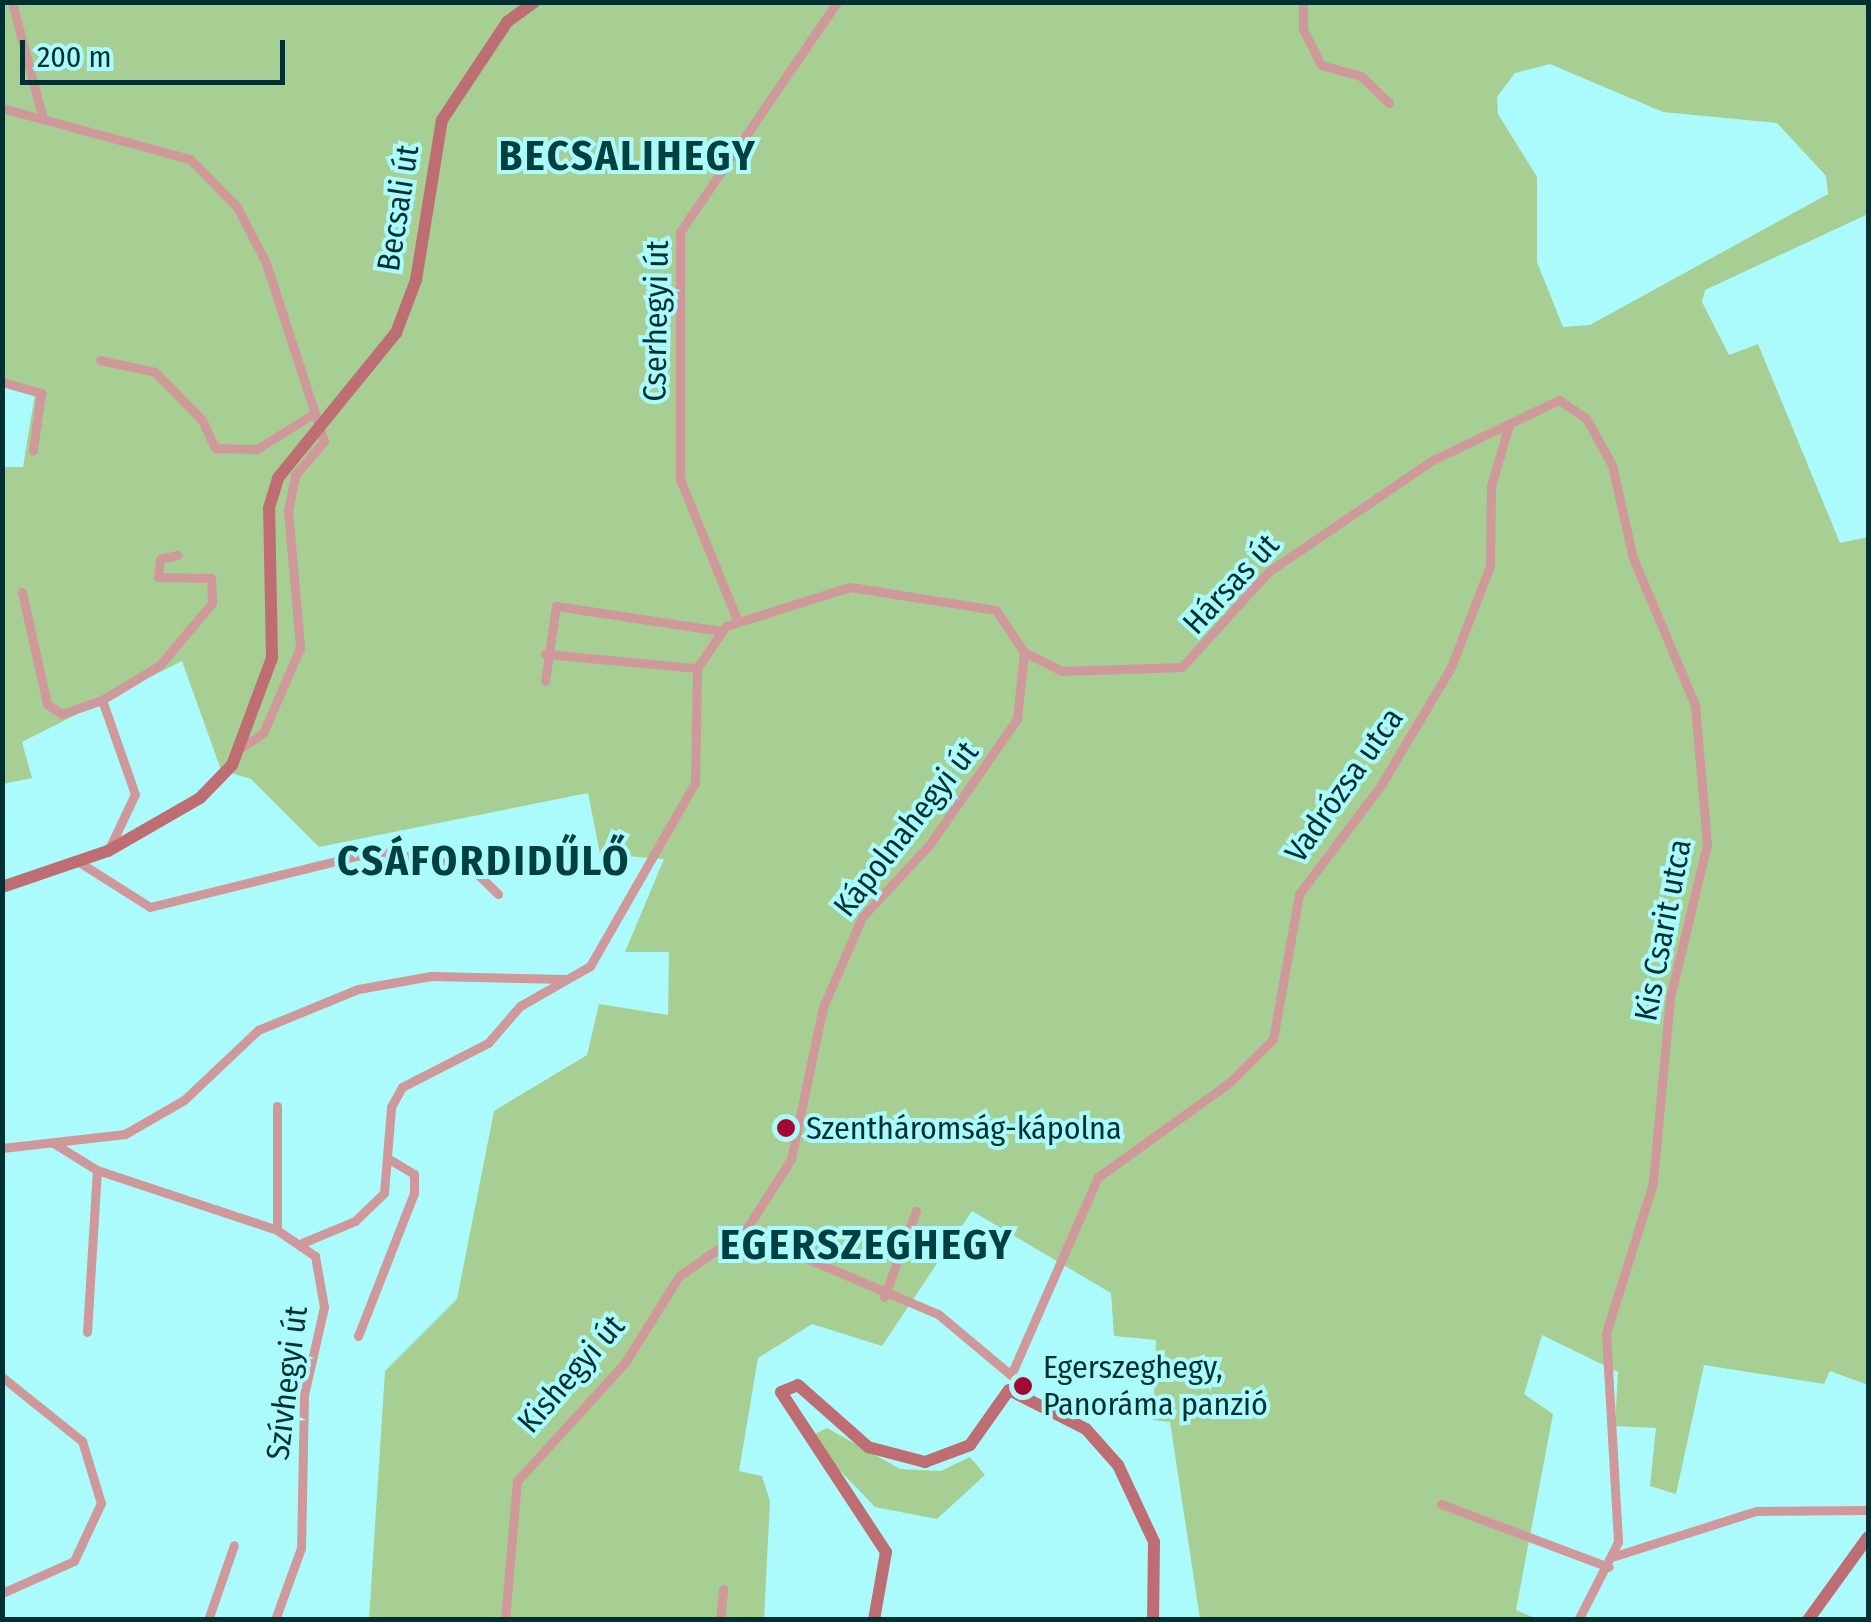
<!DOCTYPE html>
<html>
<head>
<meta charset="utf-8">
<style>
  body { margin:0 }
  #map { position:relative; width:1871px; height:1622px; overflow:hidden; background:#acfbfc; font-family:"Fira Sans Condensed",sans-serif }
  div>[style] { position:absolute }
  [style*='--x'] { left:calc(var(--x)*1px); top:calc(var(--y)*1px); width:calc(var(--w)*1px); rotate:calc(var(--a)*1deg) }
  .green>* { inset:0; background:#a7cf94 }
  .street>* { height:9px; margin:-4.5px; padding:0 4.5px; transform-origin:4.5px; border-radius:4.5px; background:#cf989a }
  .secondary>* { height:12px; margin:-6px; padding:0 6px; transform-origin:6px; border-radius:6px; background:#be6e73 }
  .dots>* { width:28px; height:28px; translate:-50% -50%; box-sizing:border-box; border:5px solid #acfbfc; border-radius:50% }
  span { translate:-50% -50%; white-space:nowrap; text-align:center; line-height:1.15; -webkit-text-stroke:8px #acfbfc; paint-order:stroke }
  .street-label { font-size:32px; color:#003132 }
  .poi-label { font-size:32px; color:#003132 }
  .left { translate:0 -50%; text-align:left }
  .district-label { font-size:42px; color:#004040; font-weight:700; letter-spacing:2.5px }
  .frame { position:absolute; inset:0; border:5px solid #003132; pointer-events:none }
  .scale { position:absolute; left:20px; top:40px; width:265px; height:45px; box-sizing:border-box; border:5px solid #003132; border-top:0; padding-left:12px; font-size:30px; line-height:35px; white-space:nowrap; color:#003132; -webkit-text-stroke:8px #acfbfc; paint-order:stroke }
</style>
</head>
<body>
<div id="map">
  <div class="green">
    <div style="clip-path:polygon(evenodd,2px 3px,1868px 3px,1868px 214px,1705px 290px,1702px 302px,1729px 355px,1758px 344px,1840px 543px,1868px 537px,1868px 1385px,1830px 1371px,1824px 1384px,1704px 1365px,1676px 1494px,1650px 1486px,1656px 1428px,1615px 1426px,1618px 1372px,1542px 1335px,1524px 1394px,1553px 1414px,1516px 1610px,1537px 1619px,1200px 1619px,1170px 1422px,1153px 1420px,1156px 1340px,1114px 1336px,1111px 1293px,972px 1211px,882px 1346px,812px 1324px,758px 1358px,739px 1471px,762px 1476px,770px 1501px,764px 1619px,369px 1619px,385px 1371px,457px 1299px,494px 1111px,587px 1055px,599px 1004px,668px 1015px,669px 952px,625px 952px,664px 859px,600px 854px,588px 793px,319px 847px,251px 779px,221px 770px,182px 661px,22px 742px,32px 778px,3px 784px,3px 467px,23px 467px,35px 394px,3px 387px,2px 3px,1550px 64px,1663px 112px,1777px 123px,1826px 176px,1828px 194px,1590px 325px,1563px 327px,1537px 262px,1537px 177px,1498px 114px,1497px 97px,1515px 73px,1550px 64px)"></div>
    <div style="clip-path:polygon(827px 1428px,900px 1469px,941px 1471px,970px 1457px,985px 1475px,937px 1519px,875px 1507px,827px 1457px,813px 1435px)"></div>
  </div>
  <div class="street">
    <div style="--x:12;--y:2;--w:121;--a:75.2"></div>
    <div style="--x:1303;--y:2;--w:27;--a:90"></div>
    <div style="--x:1303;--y:29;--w:40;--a:63.4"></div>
    <div style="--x:1321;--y:65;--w:41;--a:15.4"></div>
    <div style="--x:1361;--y:76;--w:39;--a:44"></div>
    <div style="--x:2;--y:108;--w:195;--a:15.2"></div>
    <div style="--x:190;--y:159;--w:67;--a:45.6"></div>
    <div style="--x:237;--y:207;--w:63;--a:62.6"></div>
    <div style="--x:266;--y:263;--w:187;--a:72"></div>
    <div style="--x:324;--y:441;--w:45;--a:130.5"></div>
    <div style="--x:295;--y:475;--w:36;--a:101"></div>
    <div style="--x:288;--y:510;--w:139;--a:85"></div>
    <div style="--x:300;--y:648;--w:93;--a:113.5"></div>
    <div style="--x:263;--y:733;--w:27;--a:146"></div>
    <div style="--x:100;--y:360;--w:56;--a:12.3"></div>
    <div style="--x:155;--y:372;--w:67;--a:45.6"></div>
    <div style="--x:202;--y:420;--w:31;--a:65"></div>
    <div style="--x:215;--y:448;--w:42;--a:1.4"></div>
    <div style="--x:257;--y:449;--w:62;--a:-31.9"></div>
    <div style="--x:2;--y:382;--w:41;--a:15.8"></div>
    <div style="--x:41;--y:393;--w:58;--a:98"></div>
    <div style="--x:22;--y:592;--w:115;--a:77.4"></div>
    <div style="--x:47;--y:704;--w:18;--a:34"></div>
    <div style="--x:62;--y:714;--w:42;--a:-19.3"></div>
    <div style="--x:102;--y:700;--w:100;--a:70.7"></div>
    <div style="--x:135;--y:794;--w:63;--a:115.3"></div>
    <div style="--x:736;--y:617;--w:149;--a:-112.1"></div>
    <div style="--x:680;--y:479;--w:247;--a:-90"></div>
    <div style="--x:680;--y:232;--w:278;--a:-55.7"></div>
    <div style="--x:1024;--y:652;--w:42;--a:26.6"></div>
    <div style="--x:1062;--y:671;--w:120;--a:-1.9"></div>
    <div style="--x:1182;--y:667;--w:128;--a:-47.8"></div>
    <div style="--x:1268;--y:572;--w:199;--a:-34.2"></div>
    <div style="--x:1433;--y:460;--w:140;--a:-25.5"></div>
    <div style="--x:1559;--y:400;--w:32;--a:34"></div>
    <div style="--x:1586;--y:418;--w:54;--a:61"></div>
    <div style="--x:1612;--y:465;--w:95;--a:77.3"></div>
    <div style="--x:1633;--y:558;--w:160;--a:67.1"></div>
    <div style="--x:1695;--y:705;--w:140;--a:85.1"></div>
    <div style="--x:1707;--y:844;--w:158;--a:103.5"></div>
    <div style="--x:1670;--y:998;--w:186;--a:95.3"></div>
    <div style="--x:1653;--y:1183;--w:157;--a:107.4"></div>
    <div style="--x:1606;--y:1333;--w:209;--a:86.7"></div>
    <div style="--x:1618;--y:1542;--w:88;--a:117.1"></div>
    <div style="--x:545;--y:654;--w:153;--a:5.3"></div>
    <div style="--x:545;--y:681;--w:76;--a:-81.7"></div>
    <div style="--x:556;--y:606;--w:167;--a:8.6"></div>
    <div style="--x:102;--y:700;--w:68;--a:-31.1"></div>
    <div style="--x:160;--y:665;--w:81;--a:-50"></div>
    <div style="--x:212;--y:603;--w:25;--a:-92"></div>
    <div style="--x:211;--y:578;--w:53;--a:-178.9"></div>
    <div style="--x:158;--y:577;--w:18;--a:-84"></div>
    <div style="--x:160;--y:559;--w:18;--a:-13"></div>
    <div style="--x:82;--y:864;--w:80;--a:32.3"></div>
    <div style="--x:150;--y:907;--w:234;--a:-13.9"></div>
    <div style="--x:377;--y:851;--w:94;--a:9.8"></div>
    <div style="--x:470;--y:867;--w:39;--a:44"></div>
    <div style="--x:55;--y:1144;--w:49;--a:31.8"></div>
    <div style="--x:97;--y:1170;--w:190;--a:18.4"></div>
    <div style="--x:277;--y:1230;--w:46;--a:34.4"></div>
    <div style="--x:315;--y:1256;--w:52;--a:80"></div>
    <div style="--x:324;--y:1307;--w:90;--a:102.8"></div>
    <div style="--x:304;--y:1395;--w:153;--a:91.1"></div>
    <div style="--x:301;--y:1548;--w:77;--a:109.9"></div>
    <div style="--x:2;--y:1148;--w:124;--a:-6.5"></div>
    <div style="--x:125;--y:1134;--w:68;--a:-30"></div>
    <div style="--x:184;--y:1100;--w:102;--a:-43.4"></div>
    <div style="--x:258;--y:1030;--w:108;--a:-22.3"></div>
    <div style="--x:358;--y:989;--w:74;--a:-10.1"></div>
    <div style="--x:431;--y:976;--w:134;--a:1.3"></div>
    <div style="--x:277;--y:1230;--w:124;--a:-90"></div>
    <div style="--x:302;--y:1243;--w:57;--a:-22.5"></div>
    <div style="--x:355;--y:1221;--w:40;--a:-44"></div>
    <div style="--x:384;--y:1193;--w:86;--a:-85.3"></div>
    <div style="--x:391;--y:1107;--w:23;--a:-61"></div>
    <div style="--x:402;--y:1087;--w:97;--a:-27.1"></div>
    <div style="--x:488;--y:1043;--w:49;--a:-49.1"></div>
    <div style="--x:520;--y:1006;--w:81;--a:-29.7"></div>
    <div style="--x:590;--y:966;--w:211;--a:-60.2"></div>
    <div style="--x:695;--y:783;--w:115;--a:-89"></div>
    <div style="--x:697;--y:668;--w:51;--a:-55.4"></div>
    <div style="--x:726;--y:626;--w:130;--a:-17.5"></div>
    <div style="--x:850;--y:587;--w:148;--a:9"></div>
    <div style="--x:996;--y:610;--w:50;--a:56.3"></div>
    <div style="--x:1024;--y:652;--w:67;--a:96"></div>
    <div style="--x:1017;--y:719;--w:154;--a:124.9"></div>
    <div style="--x:929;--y:845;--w:98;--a:132.9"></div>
    <div style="--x:862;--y:917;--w:98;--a:113.4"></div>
    <div style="--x:823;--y:1007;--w:155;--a:101.9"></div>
    <div style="--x:791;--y:1159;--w:91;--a:122.5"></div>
    <div style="--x:884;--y:1297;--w:92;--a:-69.6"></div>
    <div style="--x:87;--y:1332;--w:162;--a:-86.5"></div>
    <div style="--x:358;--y:1336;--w:154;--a:-68.6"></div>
    <div style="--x:414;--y:1193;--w:19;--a:-90"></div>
    <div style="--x:414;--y:1174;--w:27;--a:-149"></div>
    <div style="--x:2;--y:1377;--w:102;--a:38.7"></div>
    <div style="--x:82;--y:1441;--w:65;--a:73"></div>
    <div style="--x:101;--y:1503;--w:64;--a:115"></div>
    <div style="--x:74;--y:1561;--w:79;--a:156"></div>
    <div style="--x:1441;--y:1504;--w:179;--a:20.6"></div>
    <div style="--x:1615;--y:1556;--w:148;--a:-17.7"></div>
    <div style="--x:1756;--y:1511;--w:112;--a:-0.5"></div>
    <div style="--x:208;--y:1620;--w:79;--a:-70.9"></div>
    <div style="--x:505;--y:1620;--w:140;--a:-85.1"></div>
    <div style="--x:517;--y:1481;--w:159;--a:-47.6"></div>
    <div style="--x:624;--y:1364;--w:104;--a:-58"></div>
    <div style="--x:679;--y:1276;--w:60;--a:-34.8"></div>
    <div style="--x:728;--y:1242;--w:15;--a:-23"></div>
    <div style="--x:742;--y:1236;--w:36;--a:16"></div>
    <div style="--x:777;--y:1246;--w:175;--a:22.9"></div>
    <div style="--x:938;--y:1314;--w:95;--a:39.9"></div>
    <div style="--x:1011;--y:1375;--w:216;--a:-66.3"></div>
    <div style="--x:1098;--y:1177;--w:163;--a:-35.7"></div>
    <div style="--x:1230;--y:1082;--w:61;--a:-45"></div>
    <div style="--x:1273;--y:1039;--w:147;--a:-79.8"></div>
    <div style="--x:1299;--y:894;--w:136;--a:-53"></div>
    <div style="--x:1381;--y:785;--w:137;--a:-59.3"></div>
    <div style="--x:1451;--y:667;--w:108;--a:-68.9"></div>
    <div style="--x:1490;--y:566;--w:80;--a:-89.3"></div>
    <div style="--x:1491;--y:486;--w:64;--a:-73.6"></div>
    <div style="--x:720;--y:1620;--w:31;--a:-84"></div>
  </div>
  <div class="secondary">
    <div style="--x:2;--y:887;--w:112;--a:-18.8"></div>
    <div style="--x:108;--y:851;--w:106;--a:-29.9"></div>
    <div style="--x:200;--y:798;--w:46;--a:-45.9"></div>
    <div style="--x:232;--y:765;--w:114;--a:-69.5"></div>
    <div style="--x:272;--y:658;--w:150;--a:-91.1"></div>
    <div style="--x:269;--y:508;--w:31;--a:-73"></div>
    <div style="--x:278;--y:478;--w:187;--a:-50.9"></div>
    <div style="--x:396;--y:333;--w:57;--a:-69.3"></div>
    <div style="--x:416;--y:280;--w:162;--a:-80.8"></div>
    <div style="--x:442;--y:120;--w:118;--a:-56.4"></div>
    <div style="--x:507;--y:22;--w:34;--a:-36"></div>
    <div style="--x:1009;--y:1390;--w:86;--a:26.9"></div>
    <div style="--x:1086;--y:1429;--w:48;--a:48.4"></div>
    <div style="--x:1118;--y:1465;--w:85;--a:64.9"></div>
    <div style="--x:1154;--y:1542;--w:78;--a:90.7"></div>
    <div style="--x:874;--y:1620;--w:69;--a:-80"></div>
    <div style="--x:886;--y:1552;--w:191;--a:-123.3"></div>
    <div style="--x:781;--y:1392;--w:18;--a:-22"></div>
    <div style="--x:798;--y:1385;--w:94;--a:41.5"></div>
    <div style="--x:868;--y:1447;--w:59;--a:14.7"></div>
    <div style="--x:925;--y:1462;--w:48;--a:-20.7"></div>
    <div style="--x:970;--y:1445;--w:67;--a:-54.7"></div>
    <div style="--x:1808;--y:1620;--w:102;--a:-54.1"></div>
  </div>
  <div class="dots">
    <div style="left:786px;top:1128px;background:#a40733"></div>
    <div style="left:1023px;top:1386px;background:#a40733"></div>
  </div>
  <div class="street-label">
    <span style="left:398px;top:208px;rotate:-81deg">Becsali út</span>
    <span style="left:656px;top:321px;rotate:-89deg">Cserhegyi út</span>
    <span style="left:1231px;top:584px;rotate:-47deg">Hársas út</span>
    <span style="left:1344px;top:785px;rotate:-55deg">Vadrózsa utca</span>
    <span style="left:906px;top:829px;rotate:-52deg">Kápolnahegyi út</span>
    <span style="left:1663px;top:930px;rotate:-79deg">Kis Csarit utca</span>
    <span style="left:571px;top:1374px;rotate:-49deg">Kishegyi út</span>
    <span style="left:287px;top:1383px;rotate:-83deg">Szívhegyi út</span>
  </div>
  <div class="poi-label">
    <span class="left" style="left:806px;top:1128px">Szentháromság-kápolna</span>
    <span class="left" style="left:1043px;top:1386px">Egerszeghegy,<br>Panoráma panzió</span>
  </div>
  <div class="district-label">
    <span style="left:628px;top:156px">BECSALIHEGY</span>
    <span style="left:484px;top:861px">CSÁFORDIDŰLŐ</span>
    <span style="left:867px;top:1245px">EGERSZEGHEGY</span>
  </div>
  <div class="frame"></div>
  <div class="scale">200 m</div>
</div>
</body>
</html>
